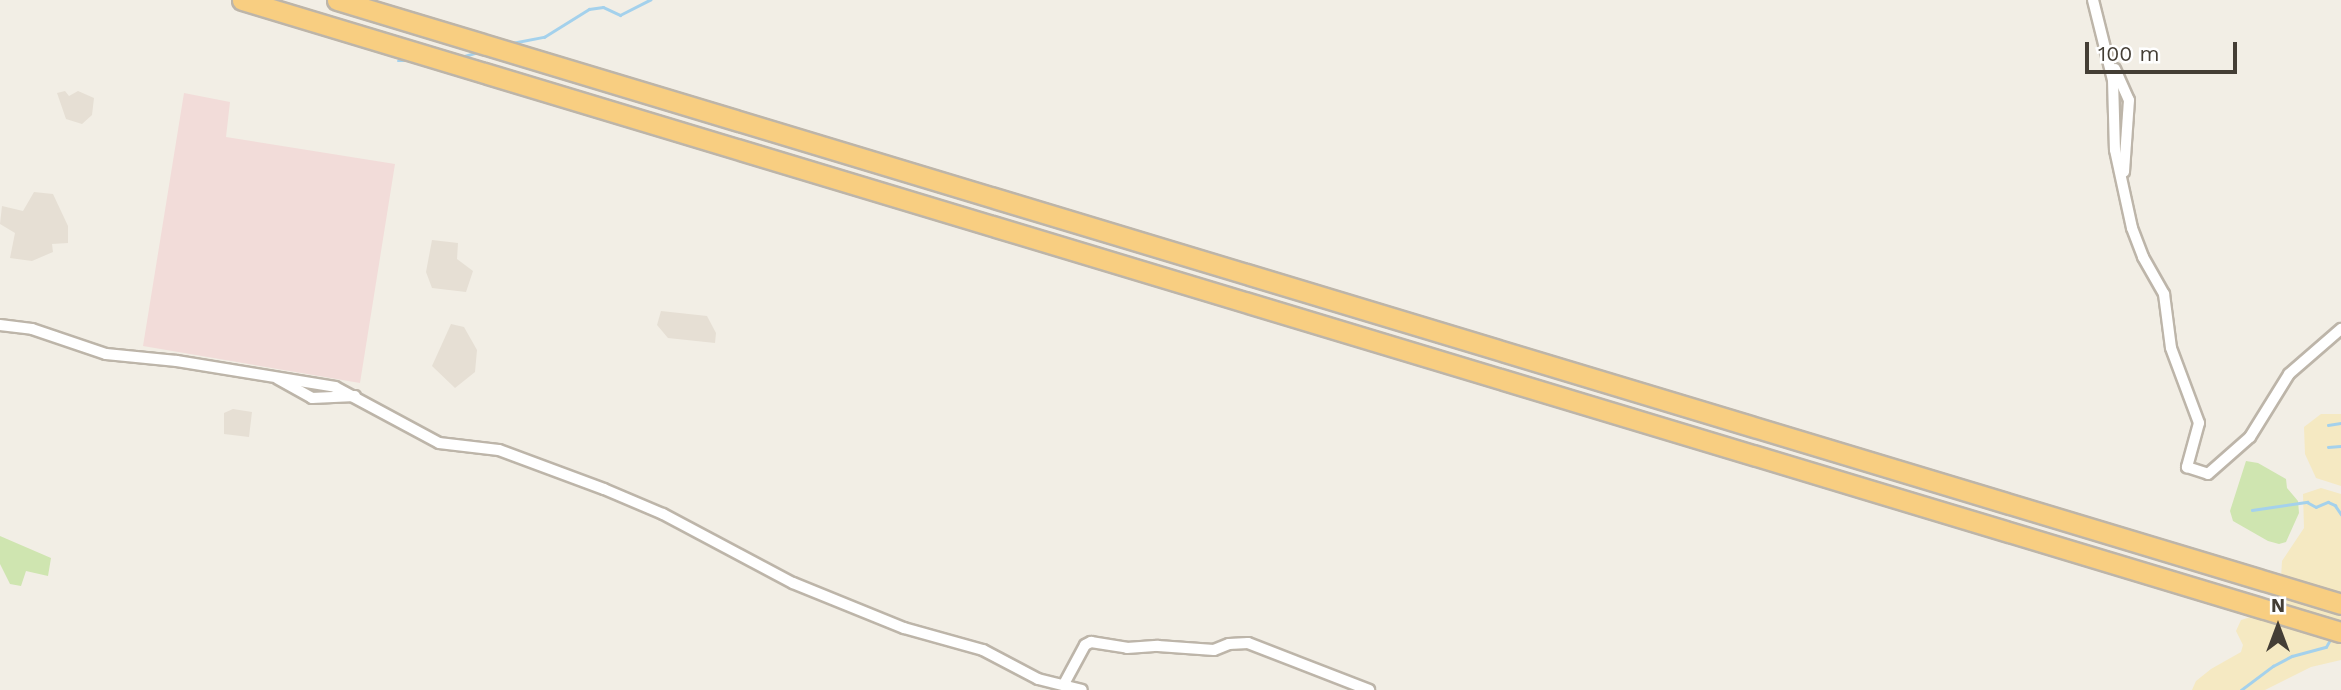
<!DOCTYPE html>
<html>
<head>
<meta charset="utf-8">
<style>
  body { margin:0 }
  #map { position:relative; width:2341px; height:690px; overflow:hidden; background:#f2eee5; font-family:"Work Sans",sans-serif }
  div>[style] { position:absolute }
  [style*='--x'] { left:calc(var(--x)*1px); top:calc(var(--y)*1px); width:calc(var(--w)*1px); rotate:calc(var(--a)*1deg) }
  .residential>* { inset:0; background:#e6dfd4 }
  .medical>* { inset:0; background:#f2dcd9 }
  .green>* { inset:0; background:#cfe5b0 }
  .sand>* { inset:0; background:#f5e9c2 }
  .stream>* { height:2.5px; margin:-1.25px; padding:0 1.25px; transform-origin:1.25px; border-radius:1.25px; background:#a4d1ec }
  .roads { filter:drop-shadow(2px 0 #bdb5a9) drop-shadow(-2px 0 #bdb5a9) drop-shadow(0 2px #bdb5a9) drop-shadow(0 -2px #bdb5a9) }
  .minor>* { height:10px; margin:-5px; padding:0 5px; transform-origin:5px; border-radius:5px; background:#fff }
  .trunk>* { height:19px; margin:-9.5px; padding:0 9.5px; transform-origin:9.5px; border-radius:9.5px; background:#f8ce81 }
  span { translate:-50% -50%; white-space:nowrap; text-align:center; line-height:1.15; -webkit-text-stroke:5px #fff; paint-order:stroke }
  .north { position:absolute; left:2243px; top:592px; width:70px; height:70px; -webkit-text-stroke:5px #fff; paint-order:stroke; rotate:0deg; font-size:19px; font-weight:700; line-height:28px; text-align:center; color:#443e35 }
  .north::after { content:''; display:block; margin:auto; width:24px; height:32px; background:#443e35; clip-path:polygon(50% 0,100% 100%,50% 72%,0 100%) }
  .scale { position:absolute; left:2085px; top:42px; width:152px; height:32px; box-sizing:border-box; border:4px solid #443e35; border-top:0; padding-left:9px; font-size:21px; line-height:24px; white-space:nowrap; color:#443e35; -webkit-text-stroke:5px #fff; paint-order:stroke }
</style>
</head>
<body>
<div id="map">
  <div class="residential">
    <div style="clip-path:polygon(65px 91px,69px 96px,78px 91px,94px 98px,92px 115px,82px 124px,66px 119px,57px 93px)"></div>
    <div style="clip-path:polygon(34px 192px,53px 194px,68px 226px,68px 243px,52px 244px,53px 252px,32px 261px,10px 258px,15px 233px,0 224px,2px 206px,23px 211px)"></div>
    <div style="clip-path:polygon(432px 240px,458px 243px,457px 259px,473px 271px,466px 292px,432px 288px,426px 272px)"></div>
    <div style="clip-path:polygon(661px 311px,707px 316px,716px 333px,715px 343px,668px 338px,657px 325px)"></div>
    <div style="clip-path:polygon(451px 324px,464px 327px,477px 350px,475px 372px,455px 388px,432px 366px)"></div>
    <div style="clip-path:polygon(233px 409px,252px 412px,249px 437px,224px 434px,224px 413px)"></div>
  </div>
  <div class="medical">
    <div style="clip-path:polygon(184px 93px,230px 102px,226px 137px,395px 164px,360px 383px,143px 346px)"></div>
  </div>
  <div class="green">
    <div style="clip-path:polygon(2246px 461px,2258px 463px,2286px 479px,2287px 488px,2298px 501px,2299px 513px,2286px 542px,2279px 544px,2268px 541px,2233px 521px,2230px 511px)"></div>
    <div style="clip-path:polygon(0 536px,51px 558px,48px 576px,26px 571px,21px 586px,10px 584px,0 564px)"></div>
  </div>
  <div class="sand">
    <div style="clip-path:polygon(2321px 414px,2341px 414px,2341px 486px,2316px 478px,2305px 454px,2304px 427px)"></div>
    <div style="clip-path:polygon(2321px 488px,2341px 494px,2341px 660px,2311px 667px,2265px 690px,2192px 690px,2196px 681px,2211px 669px,2241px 652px,2243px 645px,2236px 631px,2241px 620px,2283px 607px,2287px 597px,2281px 578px,2282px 561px,2304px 528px,2303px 494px)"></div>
  </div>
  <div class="stream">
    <div style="--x:512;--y:43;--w:33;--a:-11"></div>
    <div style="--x:544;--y:37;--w:53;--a:-31.9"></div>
    <div style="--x:589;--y:9;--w:14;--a:-8"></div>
    <div style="--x:603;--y:7;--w:19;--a:25"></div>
    <div style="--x:620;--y:15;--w:34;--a:-27"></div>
    <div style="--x:461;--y:57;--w:18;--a:-16"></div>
    <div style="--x:398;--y:61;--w:14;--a:0"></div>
    <div style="--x:2328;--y:425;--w:13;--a:-9"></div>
    <div style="--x:2328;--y:447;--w:13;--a:-4"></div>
    <div style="--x:2252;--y:510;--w:56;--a:-8.3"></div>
    <div style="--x:2307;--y:502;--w:10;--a:29"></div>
    <div style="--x:2316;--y:507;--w:13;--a:-23"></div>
    <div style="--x:2328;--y:502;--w:8;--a:23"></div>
    <div style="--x:2335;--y:505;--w:11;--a:56"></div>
    <div style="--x:2241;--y:690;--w:40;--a:-37"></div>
    <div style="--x:2273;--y:666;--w:21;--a:-28"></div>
    <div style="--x:2292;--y:656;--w:35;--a:-15"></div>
    <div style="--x:2326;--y:647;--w:13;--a:-61"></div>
  </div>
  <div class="roads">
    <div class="minor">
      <div style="--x:2093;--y:0;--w:82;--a:76"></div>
      <div style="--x:2113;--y:80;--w:70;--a:88.4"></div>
      <div style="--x:2115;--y:150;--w:80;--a:77.7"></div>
      <div style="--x:2132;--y:228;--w:31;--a:69"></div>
      <div style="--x:2143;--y:257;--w:43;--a:60.4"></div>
      <div style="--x:2164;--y:294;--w:54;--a:82.6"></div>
      <div style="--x:2171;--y:348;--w:80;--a:69.5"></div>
      <div style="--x:2199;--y:423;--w:46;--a:105.3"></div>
      <div style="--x:2187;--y:467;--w:22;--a:18"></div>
      <div style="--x:2208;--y:474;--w:56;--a:-41.4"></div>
      <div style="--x:2250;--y:437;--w:74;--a:-58.2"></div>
      <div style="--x:2289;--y:374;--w:69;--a:-40.9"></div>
      <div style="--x:2115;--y:69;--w:34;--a:66"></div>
      <div style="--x:2129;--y:100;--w:72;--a:94"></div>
      <div style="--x:0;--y:325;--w:32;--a:7"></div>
      <div style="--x:32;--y:329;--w:78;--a:18.7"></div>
      <div style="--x:106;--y:354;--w:71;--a:5.6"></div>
      <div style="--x:177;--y:361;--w:160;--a:9.3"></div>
      <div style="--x:335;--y:387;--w:118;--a:28.3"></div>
      <div style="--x:439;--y:443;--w:60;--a:6.7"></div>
      <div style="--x:499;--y:450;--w:112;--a:20.4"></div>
      <div style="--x:604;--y:489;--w:64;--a:23"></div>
      <div style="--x:663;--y:514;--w:147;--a:28"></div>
      <div style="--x:793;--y:583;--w:120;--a:22.1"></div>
      <div style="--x:904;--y:628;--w:82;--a:15.6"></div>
      <div style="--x:983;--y:650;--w:62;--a:27.8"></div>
      <div style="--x:1038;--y:679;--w:45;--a:14"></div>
      <div style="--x:278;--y:379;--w:39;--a:29"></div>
      <div style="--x:312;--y:398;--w:43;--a:-2.7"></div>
      <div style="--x:1064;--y:684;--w:44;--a:-61.7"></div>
      <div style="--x:1085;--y:645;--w:7;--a:-27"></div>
      <div style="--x:1091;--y:642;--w:36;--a:9"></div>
      <div style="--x:1127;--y:648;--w:31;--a:-4"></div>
      <div style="--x:1158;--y:646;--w:56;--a:4.1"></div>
      <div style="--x:1214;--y:650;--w:16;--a:-22"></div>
      <div style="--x:1229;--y:644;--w:19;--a:-3"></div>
      <div style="--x:1248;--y:643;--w:130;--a:21.2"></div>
    </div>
    <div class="trunk">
      <div style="--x:242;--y:0;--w:2192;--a:16.76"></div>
      <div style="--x:337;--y:0;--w:2093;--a:16.77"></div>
    </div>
  </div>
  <div class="north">N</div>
  <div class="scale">100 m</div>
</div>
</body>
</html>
